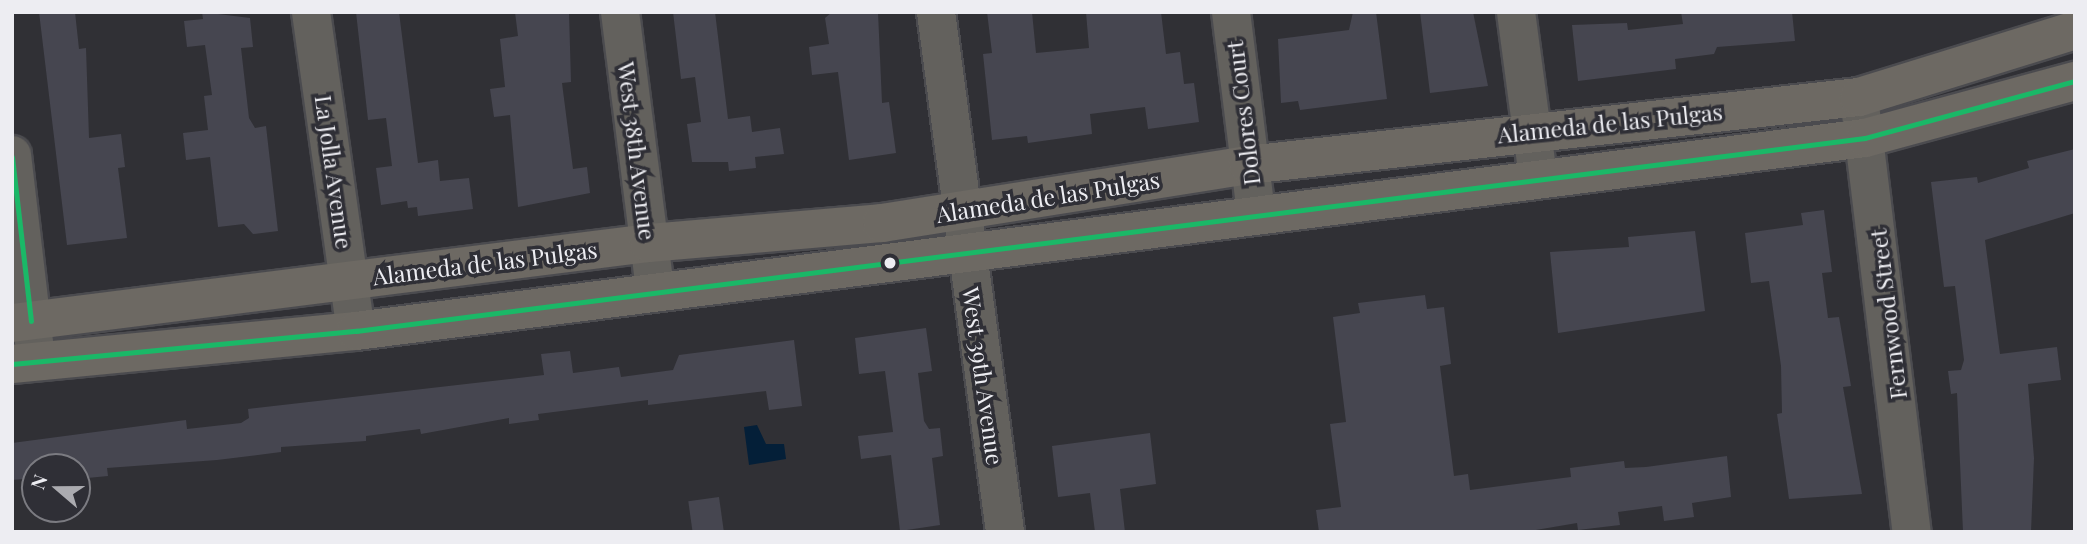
<!DOCTYPE html>
<html>
<head>
<meta charset="utf-8">
<style>
  body { margin:0 }
  #map { position:relative; width:2087px; height:544px; overflow:hidden; background:#303035; font-family:"Playfair Display",serif }
  div>[style] { position:absolute }
  [style*='--x'] { left:calc(var(--x)*1px); top:calc(var(--y)*1px); width:calc(var(--w)*1px); rotate:calc(var(--a)*1deg) }
  .water>* { inset:0; background:#041f38 }
  .building>* { inset:0; background:#464650; transform-origin:0 0 }
  .roads { filter:drop-shadow(2px 0 #4b4b4f) drop-shadow(-2px 0 #4b4b4f) drop-shadow(0 2px #4b4b4f) drop-shadow(0 -2px #4b4b4f) }
  .minor>* { height:38px; margin:-19px; padding:0 19px; transform-origin:19px; border-radius:19px; background:#63615d }
  .major>* { height:38px; margin:-19px; padding:0 19px; transform-origin:19px; border-radius:19px; background:#6d6963 }
  .bus-1>* { height:5px; margin:-2.5px; padding:0 2.5px; transform-origin:2.5px; border-radius:2.5px; background:#1ab867 }
  .dots>* { width:19px; height:19px; translate:-50% -50%; box-sizing:border-box; border:4px solid #2f2f36; border-radius:50% }
  span { translate:-50% -50%; white-space:nowrap; text-align:center; line-height:1.15; -webkit-text-stroke:7px #2f2f36; paint-order:stroke }
  .street-label { font-size:23px; color:#ededf2 }
  .frame { position:absolute; inset:0; border:14px solid #ededf2; pointer-events:none }
  .north { position:absolute; left:21px; top:453px; width:70px; height:70px; box-sizing:border-box; background:#2f2f36; border:2px solid #7b7b81; border-radius:50%; rotate:290deg; font-size:19px; font-weight:700; line-height:28px; text-align:center; color:#ededf2 }
  .north::after { content:''; display:block; margin:auto; width:24px; height:32px; background:#ababb0; clip-path:polygon(50% 0,100% 100%,50% 72%,0 100%) }
</style>
</head>
<body>
<div id="map">
  <div class="water">
    <div style="clip-path:polygon(757px 425px,766px 444px,784px 444px,786px 459px,749px 465px,744px 427px)"></div>
  </div>
  <div class="building">
    <div style="clip-path:polygon(39px 12px,75px 12px,79px 49px,86px 48px,89px 138px,121px 134px,125px 167px,118px 168px,127px 238px,67px 245px)"></div>
    <div style="clip-path:polygon(202px 12px,250px 18px,253px 47px,241px 48px,249px 118px,255px 128px,266px 126px,278px 231px,253px 234px,244px 224px,218px 227px,210px 157px,186px 160px,183px 133px,208px 130px,204px 96px,212px 95px,205px 45px,187px 47px,184px 21px,203px 19px)"></div>
    <div style="clip-path:polygon(356px 12px,399px 12px,418px 163px,438px 160px,440px 181px,469px 178px,473px 209px,418px 216px,417px 207px,408px 208px,407px 201px,381px 205px,376px 168px,392px 166px,386px 118px,368px 120px)"></div>
    <div style="clip-path:polygon(515px 12px,569px 12px,571px 82px,562px 83px,573px 169px,587px 167px,590px 193px,518px 207px,510px 115px,494px 117px,490px 89px,505px 87px,500px 39px,518px 36px)"></div>
    <div style="clip-path:polygon(673px 12px,715px 12px,728px 119px,750px 116px,752px 132px,780px 128px,784px 154px,755px 157px,756px 168px,729px 171px,728px 162px,692px 162px,687px 124px,701px 122px,695px 77px,681px 79px)"></div>
    <div style="clip-path:polygon(832px 12px,878px 12px,882px 103px,889px 102px,896px 153px,849px 160px,838px 72px,812px 75px,809px 47px,829px 44px,825px 18px)"></div>
    <div style="clip-path:polygon(987px 12px,1032px 12px,1036px 53px,1089px 48px,1086px 12px,1161px 12px,1166px 54px,1180px 52px,1184px 84px,1194px 83px,1199px 122px,1148px 129px,1145px 107px,1090px 114px,1092px 134px,1028px 143px,1027px 136px,992px 140px,983px 54px,992px 53px)"></div>
    <div style="clip-path:polygon(1353px 12px,1376px 12px,1387px 99px,1300px 110px,1298px 101px,1281px 103px,1278px 39px,1349px 30px)"></div>
    <div style="clip-path:polygon(1420px 12px,1473px 12px,1488px 86px,1430px 93px)"></div>
    <div style="clip-path:polygon(1681px 12px,1792px 12px,1795px 41px,1717px 47px,1714px 54px,1675px 59px,1676px 69px,1578px 81px,1572px 25px,1627px 23px,1628px 30px,1683px 24px)"></div>
    <div style="clip-path:polygon(2075px 149px,2075px 213px,1985px 240px,2000px 354px,2057px 347px,2061px 380px,2028px 384px,2034px 458px,2031px 532px,1963px 532px,1957px 393px,1951px 394px,1948px 371px,1961px 370px,1964px 360px,1955px 286px,1944px 287px,1931px 182px,1977px 177px,1978px 183px,2029px 168px,2027px 161px)"></div>
    <div style="clip-path:polygon(1824px 210px,1832px 272px,1822px 273px,1828px 318px,1839px 317px,1851px 386px,1843px 387px,1862px 494px,1789px 499px,1777px 414px,1782px 413px,1781px 366px,1769px 281px,1751px 283px,1745px 233px,1803px 225px,1801px 213px)"></div>
    <div style="clip-path:polygon(1695px 231px,1705px 311px,1558px 333px,1550px 252px,1629px 247px,1628px 237px)"></div>
    <div style="clip-path:polygon(1425px 295px,1427px 309px,1444px 307px,1451px 364px,1440px 366px,1454px 476px,1468px 474px,1470px 490px,1571px 477px,1570px 468px,1624px 461px,1625px 468px,1646px 467px,1727px 456px,1731px 497px,1692px 503px,1694px 517px,1664px 521px,1662px 506px,1618px 512px,1620px 525px,1578px 530px,1577px 523px,1524px 532px,1319px 532px,1316px 510px,1341px 507px,1330px 424px,1346px 422px,1333px 317px,1360px 313px,1358px 303px)"></div>
    <div style="clip-path:polygon(926px 328px,932px 371px,918px 373px,924px 421px,929px 429px,940px 428px,943px 456px,932px 458px,940px 525px,900px 531px,891px 455px,861px 459px,858px 436px,893px 432px,885px 371px,859px 374px,855px 338px)"></div>
    <div style="clip-path:polygon(794px 340px,802px 406px,769px 410px,766px 391px,648px 405px,648px 400px,538px 414px,539px 420px,509px 424px,509px 418px,421px 434px,420px 429px,366px 436px,366px 441px,281px 447px,281px 452px,217px 460px,107px 468px,108px 476px,77px 479px,77px 467px,35px 467px,35px 478px,12px 480px,12px 443px,186px 420px,187px 429px,241px 423px,249px 418px,248px 409px,544px 375px,541px 354px,570px 351px,573px 373px,619px 367px,621px 377px,673px 370px,679px 355px)"></div>
    <div style="clip-path:polygon(1150px 433px,1156px 484px,1120px 489px,1125px 532px,1095px 532px,1090px 493px,1058px 497px,1052px 446px)"></div>
    <div style="left:719px;top:497px;width:35px;height:31px;rotate:82deg"></div>
  </div>
  <div class="roads">
    <div class="minor">
      <div style="--x:311;--y:12;--w:322;--a:82"></div>
      <div style="--x:620;--y:12;--w:280;--a:82.8"></div>
      <div style="--x:936;--y:12;--w:525;--a:82.44"></div>
      <div style="--x:1231;--y:12;--w:203;--a:82.9"></div>
      <div style="--x:1516;--y:12;--w:165;--a:82.4"></div>
      <div style="--x:1859;--y:97;--w:438;--a:83.1"></div>
      <div style="--x:12;--y:155;--w:206;--a:83.3"></div>
    </div>
    <div class="major">
      <div style="--x:12;--y:323;--w:642;--a:-7.16"></div>
      <div style="--x:649;--y:243;--w:234;--a:-4.9"></div>
      <div style="--x:882;--y:223;--w:371;--a:-9"></div>
      <div style="--x:1248;--y:165;--w:615;--a:-6.35"></div>
      <div style="--x:1859;--y:97;--w:226;--a:-17.2"></div>
      <div style="--x:12;--y:364;--w:346;--a:-5.5"></div>
      <div style="--x:356;--y:331;--w:1521;--a:-7.29"></div>
      <div style="--x:1865;--y:138;--w:218;--a:-15.2"></div>
    </div>
  </div>
  <div class="bus-1">
    <div style="--x:12;--y:157;--w:165;--a:83.4"></div>
    <div style="--x:12;--y:364;--w:346;--a:-5.5"></div>
    <div style="--x:356;--y:331;--w:1521;--a:-7.29"></div>
    <div style="--x:1865;--y:138;--w:218;--a:-15.2"></div>
  </div>
  <div class="dots">
    <div style="left:890px;top:263px;background:#ededf2"></div>
  </div>
  <div class="street-label">
    <span style="left:1243px;top:113px;rotate:-97deg">Dolores Court</span>
    <span style="left:1610px;top:123px;rotate:-6deg">Alameda de las Pulgas</span>
    <span style="left:637px;top:151px;rotate:83deg">West 38th Avenue</span>
    <span style="left:334px;top:172px;rotate:82deg">La Jolla Avenue</span>
    <span style="left:1048px;top:197px;rotate:-9deg">Alameda de las Pulgas</span>
    <span style="left:485px;top:263px;rotate:-7deg">Alameda de las Pulgas</span>
    <span style="left:1888px;top:314px;rotate:-97deg">Fernwood Street</span>
    <span style="left:983px;top:376px;rotate:82deg">West 39th Avenue</span>
  </div>
  <div class="frame"></div>
  <div class="north">N</div>
</div>
</body>
</html>
